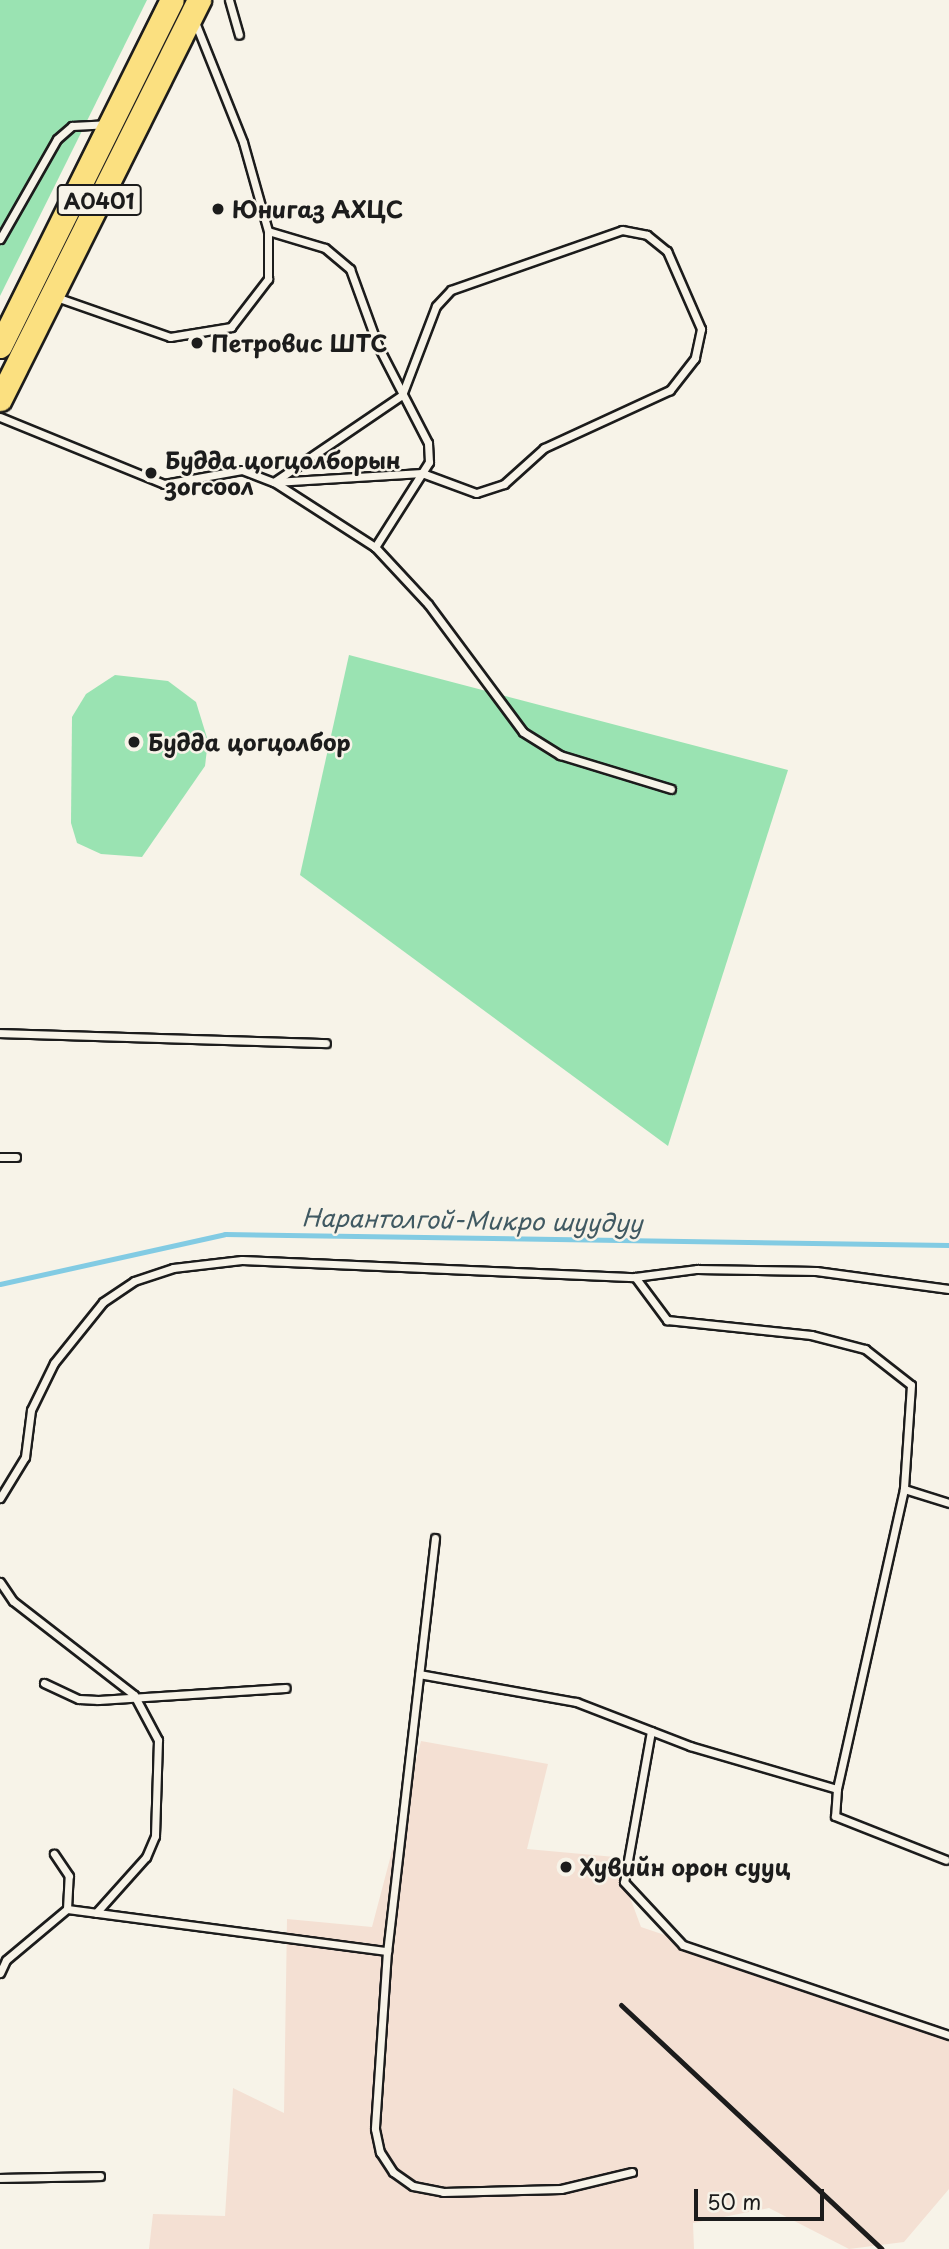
<!DOCTYPE html>
<html>
<head>
<meta charset="utf-8">
<style>
  body { margin:0 }
  #map { position:relative; width:949px; height:2249px; overflow:hidden; background:#f7f3e8; font-family:"Playpen Sans",sans-serif }
  div>[style] { position:absolute }
  [style*='--x'] { left:calc(var(--x)*1px); top:calc(var(--y)*1px); width:calc(var(--w)*1px); rotate:calc(var(--a)*1deg) }
  .built>* { inset:0; background:#f4e0d3 }
  .green>* { inset:0; background:#9ae3b2 }
  .stream>* { height:5px; margin:-2.5px; padding:0 2.5px; transform-origin:2.5px; border-radius:2.5px; background:#82cbe3 }
  .roads { filter:drop-shadow(2px 0 #1c1c1c) drop-shadow(-2px 0 #1c1c1c) drop-shadow(0 2px #1c1c1c) drop-shadow(0 -2px #1c1c1c) }
  .service>* { height:7px; margin:-3.5px; padding:0 3.5px; transform-origin:3.5px; border-radius:3.5px; background:#f7f3e8 }
  .trunk>* { height:23px; margin:-11.5px; padding:0 11.5px; transform-origin:11.5px; border-radius:11.5px; background:#fbe080 }
  .rail>* { height:5px; margin:-2.5px; padding:0 2.5px; transform-origin:2.5px; border-radius:2.5px; background:#1c1c1c }
  .dots>* { width:19px; height:19px; translate:-50% -50%; box-sizing:border-box; border:4px solid #f7f3e8; border-radius:50% }
  span { translate:-50% -50%; white-space:nowrap; text-align:center; line-height:1.15; -webkit-text-stroke:5px #f7f3e8; paint-order:stroke }
  .shield-label span { padding:2px 5px; background:#f7f3e8; border:2px solid; border-radius:5px; -webkit-text-stroke-width:0 }
  .shield-label { font-size:21px; color:#1c1c1c; font-weight:700 }
  .poi-label { font-size:23px; color:#1c1c1c; font-weight:700 }
  .left { translate:0 -50%; text-align:left }
  .water-label { font-size:24px; color:#405962; font-style:italic }
  .scale { position:absolute; left:694px; top:2189px; width:130px; height:32px; box-sizing:border-box; border:4px solid #1c1c1c; border-top:0; padding-left:9px; font-size:21px; line-height:24px; white-space:nowrap; color:#1c1c1c; -webkit-text-stroke:5px #f7f3e8; paint-order:stroke }
</style>
</head>
<body>
<div id="map">
  <div class="built">
    <div style="clip-path:polygon(421px 1741px,548px 1764px,527px 1849px,615px 1857px,641px 1927px,949px 2031px,949px 2189px,904px 2242px,849px 2249px,769px 2208px,693px 2223px,694px 2249px,149px 2249px,153px 2214px,225px 2216px,233px 2088px,284px 2113px,287px 1919px,372px 1927px)"></div>
  </div>
  <div class="green">
    <div style="clip-path:polygon(0 0,147px 0,0 296px)"></div>
    <div style="clip-path:polygon(349px 655px,788px 770px,668px 1146px,300px 875px)"></div>
    <div style="clip-path:polygon(115px 675px,168px 681px,196px 702px,208px 741px,205px 766px,142px 857px,101px 854px,77px 843px,71px 823px,72px 717px,86px 694px)"></div>
  </div>
  <div class="stream">
    <div style="--x:0;--y:1284;--w:230;--a:-12.5"></div>
    <div style="--x:225;--y:1234;--w:724;--a:0.87"></div>
  </div>
  <div class="roads">
    <div class="service">
      <div style="--x:229;--y:0;--w:36;--a:74"></div>
      <div style="--x:622;--y:230;--w:25;--a:11"></div>
      <div style="--x:647;--y:235;--w:26;--a:39"></div>
      <div style="--x:667;--y:251;--w:85;--a:66.4"></div>
      <div style="--x:701;--y:329;--w:30;--a:102"></div>
      <div style="--x:695;--y:358;--w:41;--a:128"></div>
      <div style="--x:670;--y:390;--w:139;--a:155.3"></div>
      <div style="--x:544;--y:448;--w:54;--a:138"></div>
      <div style="--x:504;--y:484;--w:29;--a:162"></div>
      <div style="--x:476;--y:493;--w:58;--a:-159.7"></div>
      <div style="--x:422;--y:473;--w:148;--a:176.5"></div>
      <div style="--x:274;--y:482;--w:155;--a:-34.2"></div>
      <div style="--x:402;--y:395;--w:95;--a:-69.1"></div>
      <div style="--x:436;--y:306;--w:22;--a:-47"></div>
      <div style="--x:451;--y:290;--w:181;--a:-19.3"></div>
      <div style="--x:268;--y:231;--w:59;--a:16.6"></div>
      <div style="--x:325;--y:248;--w:33;--a:40"></div>
      <div style="--x:350;--y:269;--w:82;--a:70"></div>
      <div style="--x:378;--y:346;--w:109;--a:62.7"></div>
      <div style="--x:428;--y:443;--w:19;--a:87"></div>
      <div style="--x:429;--y:462;--w:101;--a:122.4"></div>
      <div style="--x:0;--y:239;--w:115;--a:-60.3"></div>
      <div style="--x:57;--y:139;--w:20;--a:-41"></div>
      <div style="--x:72;--y:126;--w:34;--a:-3"></div>
      <div style="--x:56;--y:297;--w:121;--a:19.3"></div>
      <div style="--x:170;--y:337;--w:62;--a:-9.3"></div>
      <div style="--x:231;--y:327;--w:61;--a:-52.4"></div>
      <div style="--x:268;--y:279;--w:48;--a:-90"></div>
      <div style="--x:268;--y:231;--w:92;--a:-105.7"></div>
      <div style="--x:243;--y:142;--w:129;--a:-111.8"></div>
      <div style="--x:0;--y:417;--w:177;--a:22.2"></div>
      <div style="--x:164;--y:484;--w:79;--a:-10.2"></div>
      <div style="--x:242;--y:470;--w:34;--a:21"></div>
      <div style="--x:274;--y:482;--w:120;--a:32.8"></div>
      <div style="--x:375;--y:547;--w:78;--a:47.1"></div>
      <div style="--x:428;--y:604;--w:159;--a:53.4"></div>
      <div style="--x:523;--y:732;--w:44;--a:31.9"></div>
      <div style="--x:560;--y:755;--w:116;--a:17"></div>
      <div style="--x:0;--y:1033;--w:326;--a:1.8"></div>
      <div style="--x:0;--y:1157;--w:16;--a:0"></div>
      <div style="--x:635;--y:1277;--w:63;--a:-7.4"></div>
      <div style="--x:697;--y:1269;--w:119;--a:1"></div>
      <div style="--x:816;--y:1271;--w:134;--a:7.7"></div>
      <div style="--x:904;--y:1489;--w:47;--a:17.3"></div>
      <div style="--x:0;--y:1498;--w:48;--a:-58.6"></div>
      <div style="--x:25;--y:1457;--w:47;--a:-82.7"></div>
      <div style="--x:31;--y:1410;--w:52;--a:-63.9"></div>
      <div style="--x:54;--y:1363;--w:78;--a:-51.2"></div>
      <div style="--x:103;--y:1302;--w:37;--a:-34"></div>
      <div style="--x:134;--y:1281;--w:41;--a:-18.4"></div>
      <div style="--x:173;--y:1268;--w:69;--a:-6.6"></div>
      <div style="--x:242;--y:1260;--w:393;--a:2.5"></div>
      <div style="--x:635;--y:1277;--w:54;--a:53.3"></div>
      <div style="--x:667;--y:1320;--w:145;--a:5.9"></div>
      <div style="--x:811;--y:1335;--w:56;--a:14.5"></div>
      <div style="--x:865;--y:1349;--w:58;--a:38"></div>
      <div style="--x:911;--y:1385;--w:104;--a:93.9"></div>
      <div style="--x:904;--y:1489;--w:307;--a:102.6"></div>
      <div style="--x:837;--y:1789;--w:153;--a:-163.7"></div>
      <div style="--x:690;--y:1746;--w:122;--a:-158.9"></div>
      <div style="--x:576;--y:1702;--w:159;--a:-169.9"></div>
      <div style="--x:435;--y:1538;--w:416;--a:96.6"></div>
      <div style="--x:387;--y:1951;--w:178;--a:93.9"></div>
      <div style="--x:375;--y:2129;--w:24;--a:78"></div>
      <div style="--x:380;--y:2152;--w:24;--a:57"></div>
      <div style="--x:393;--y:2172;--w:24;--a:35"></div>
      <div style="--x:413;--y:2186;--w:31;--a:11"></div>
      <div style="--x:443;--y:2192;--w:118;--a:-1.5"></div>
      <div style="--x:561;--y:2189;--w:73;--a:-13.5"></div>
      <div style="--x:0;--y:1582;--w:23;--a:56"></div>
      <div style="--x:13;--y:1601;--w:153;--a:37.8"></div>
      <div style="--x:134;--y:1695;--w:51;--a:61.9"></div>
      <div style="--x:158;--y:1740;--w:96;--a:91.8"></div>
      <div style="--x:155;--y:1836;--w:23;--a:113"></div>
      <div style="--x:146;--y:1857;--w:75;--a:131.8"></div>
      <div style="--x:44;--y:1683;--w:38;--a:25"></div>
      <div style="--x:79;--y:1699;--w:19;--a:3"></div>
      <div style="--x:98;--y:1700;--w:188;--a:-3.7"></div>
      <div style="--x:651;--y:1731;--w:153;--a:100.1"></div>
      <div style="--x:624;--y:1882;--w:86;--a:46.9"></div>
      <div style="--x:683;--y:1945;--w:281;--a:18.7"></div>
      <div style="--x:837;--y:1789;--w:27;--a:94"></div>
      <div style="--x:835;--y:1816;--w:119;--a:21.6"></div>
      <div style="--x:67;--y:1909;--w:323;--a:7.5"></div>
      <div style="--x:0;--y:1973;--w:14;--a:-65"></div>
      <div style="--x:6;--y:1960;--w:80;--a:-39.9"></div>
      <div style="--x:67;--y:1909;--w:33;--a:-87"></div>
      <div style="--x:69;--y:1876;--w:27;--a:-124"></div>
      <div style="--x:0;--y:2178;--w:100;--a:-1.1"></div>
    </div>
    <div class="trunk">
      <div style="--x:0;--y:346;--w:386;--a:-63.6"></div>
      <div style="--x:0;--y:399;--w:446;--a:-63.5"></div>
    </div>
  </div>
  <div class="rail">
    <div style="--x:621;--y:2005;--w:357;--a:43.1"></div>
  </div>
  <div class="dots">
    <div style="left:218px;top:209px;background:#1c1c1c"></div>
    <div style="left:197px;top:343px;background:#1c1c1c"></div>
    <div style="left:151px;top:473px;background:#1c1c1c"></div>
    <div style="left:134px;top:742px;background:#1c1c1c"></div>
    <div style="left:566px;top:1867px;background:#1c1c1c"></div>
  </div>
  <div class="shield-label">
    <span style="left:99px;top:200px">A0401</span>
  </div>
  <div class="poi-label">
    <span class="left" style="left:232px;top:209px">Юнигаз АХЦС</span>
    <span class="left" style="left:211px;top:343px">Петровис ШТС</span>
    <span class="left" style="left:165px;top:473px">Будда цогцолборын<br>зогсоол</span>
    <span class="left" style="left:148px;top:742px">Будда цогцолбор</span>
    <span class="left" style="left:580px;top:1867px">Хувийн орон сууц</span>
  </div>
  <div class="water-label">
    <span style="left:472px;top:1220px;rotate:1deg">Нарантолгой-Микро шуудуу</span>
  </div>
  <div class="scale">50 m</div>
</div>
</body>
</html>
